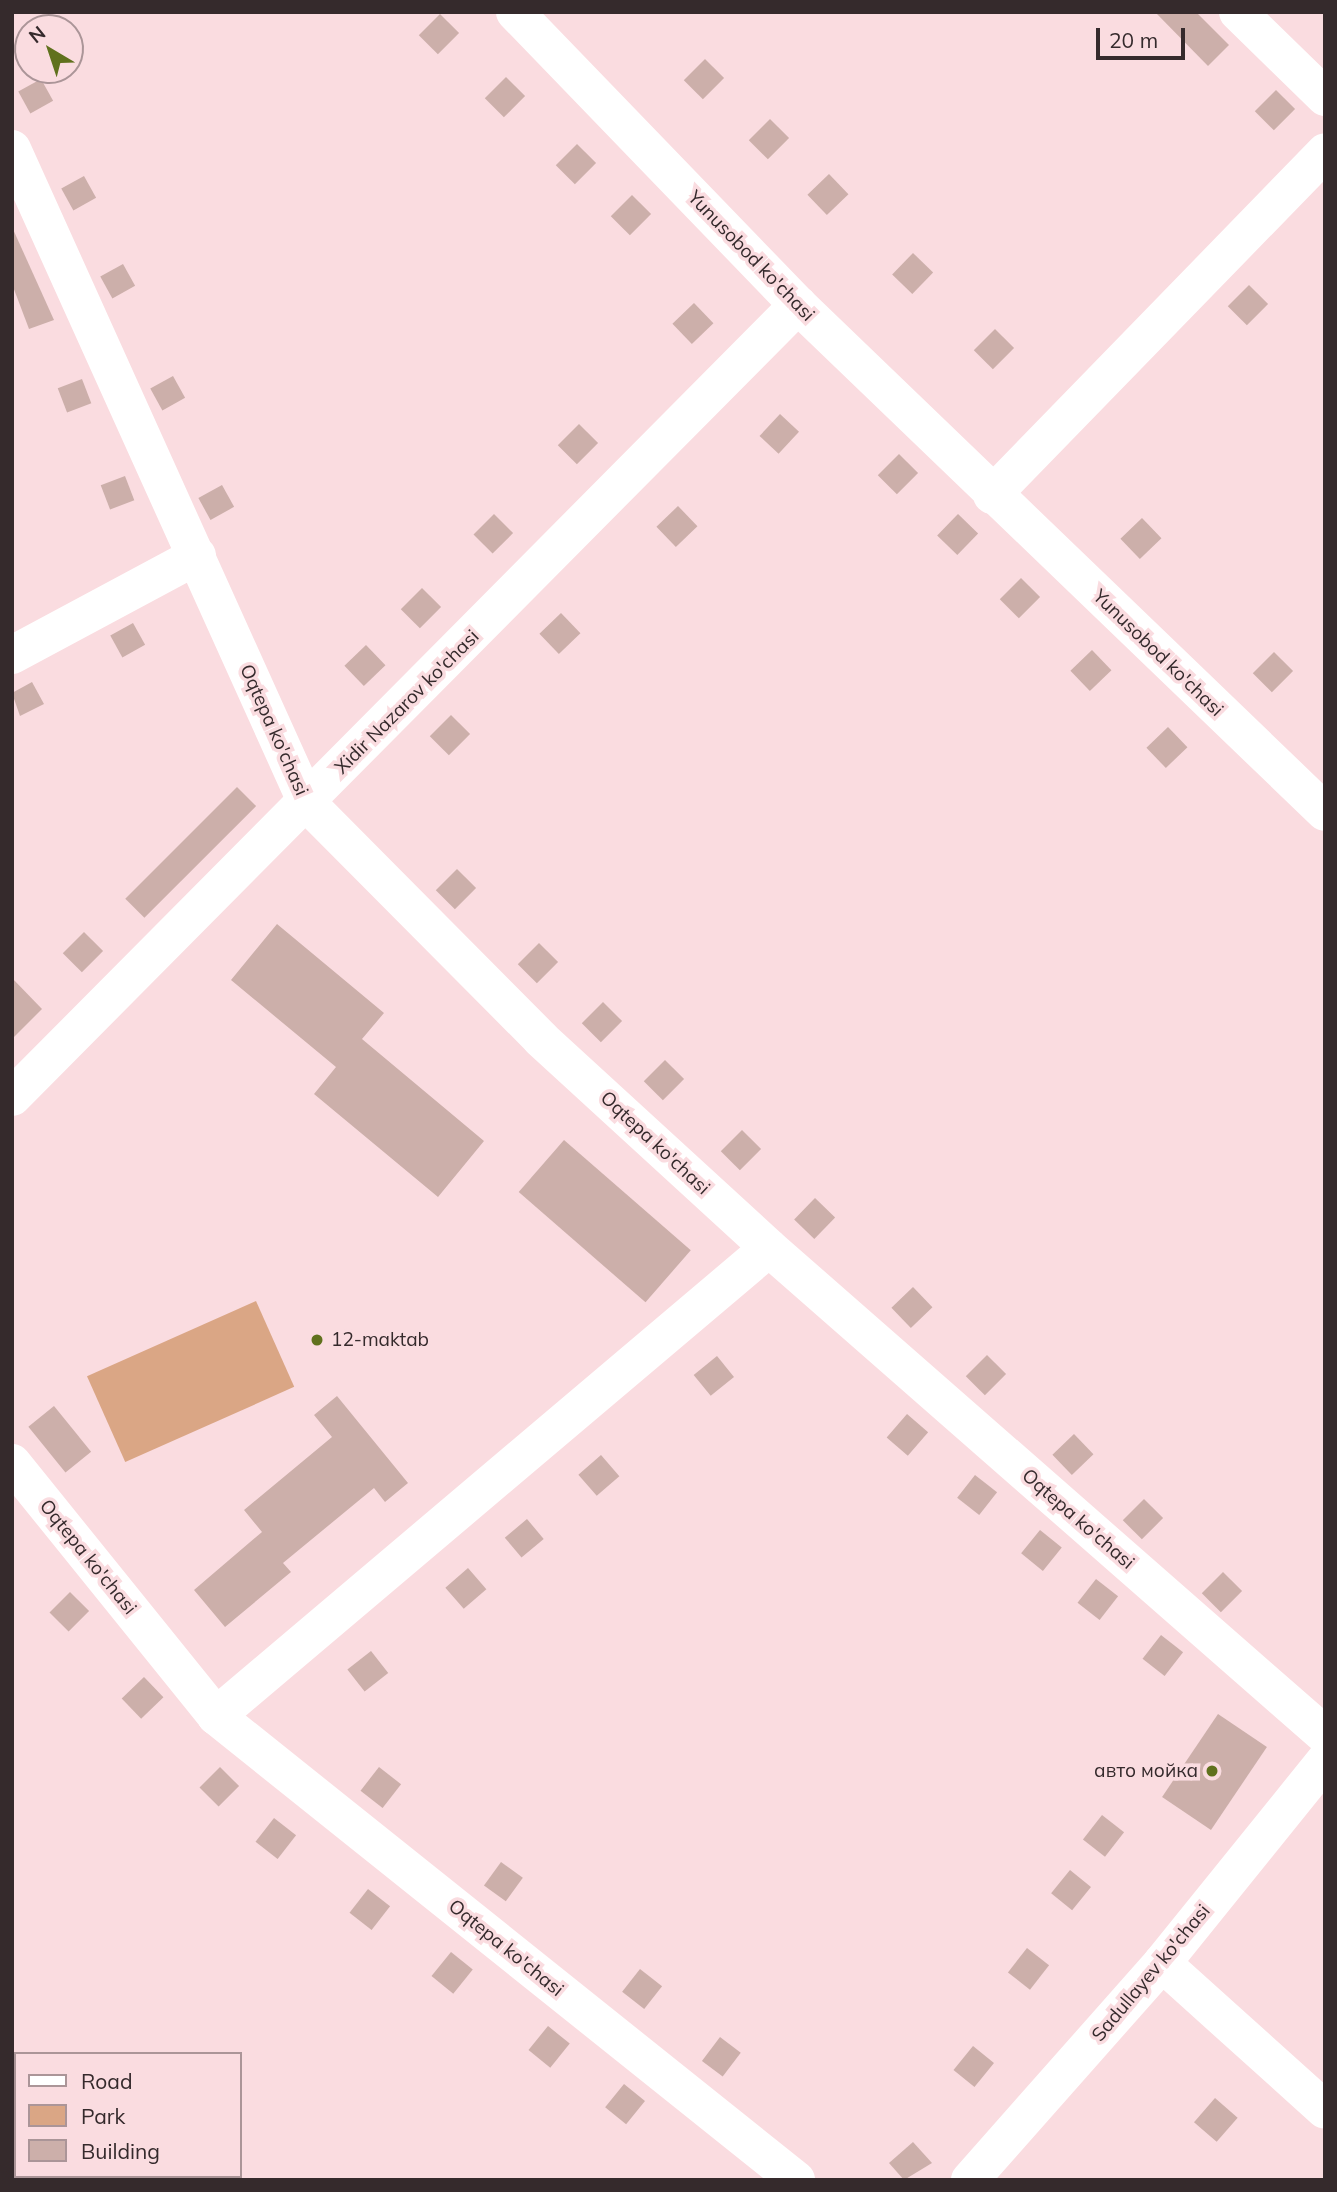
<!DOCTYPE html>
<html>
<head>
<meta charset="utf-8">
<style>
  body { margin:0 }
  #map { position:relative; width:1337px; height:2192px; overflow:hidden; background:#fadce0; font-family:Mulish,sans-serif }
  div>[style] { position:absolute }
  [style*='--x'] { left:calc(var(--x)*1px); top:calc(var(--y)*1px); width:calc(var(--w)*1px); rotate:calc(var(--a)*1deg) }
  .green>* { inset:0; background:#daa685; transform-origin:0 0 }
  .building>* { inset:0; background:#ccafaa; transform-origin:0 0 }
  .minor>* { height:38px; margin:-19px; padding:0 19px; transform-origin:19px; border-radius:19px; background:#fff }
  .major>* { height:38px; margin:-19px; padding:0 19px; transform-origin:19px; border-radius:19px; background:#fff }
  .dots>* { width:19px; height:19px; translate:-50% -50%; box-sizing:border-box; border:4px solid #fadce0; border-radius:50% }
  span { translate:-50% -50%; white-space:nowrap; text-align:center; line-height:1.15; -webkit-text-stroke:7px #fadce0; paint-order:stroke }
  .street-label { font-size:19px; color:#352a2c }
  .poi-label { font-size:19px; color:#352a2c }
  .left { translate:0 -50%; text-align:left }
  .right { translate:-100% -50%; text-align:right }
  .frame { position:absolute; inset:0; border:14px solid #352a2c; pointer-events:none }
  .legend { position:absolute; left:14px; top:2052px; width:228px; height:126px; box-sizing:border-box; background:#fadce0; border:2px solid #ab9598; margin:0; padding:9px 12px; list-style:none; font-size:21px; color:#352a2c }
  .legend li { display:flex; align-items:center; gap:14px; height:35px }
  .legend b { width:35px; border:2px solid #ab9598 }
  .north { position:absolute; left:14px; top:14px; width:70px; height:70px; box-sizing:border-box; background:#fadce0; border:2px solid #ab9598; border-radius:50%; rotate:321deg; font-size:19px; font-weight:700; line-height:28px; text-align:center; color:#352a2c }
  .north::after { content:''; display:block; margin:auto; width:24px; height:32px; background:#60711d; clip-path:polygon(50% 0,100% 100%,50% 72%,0 100%) }
  .scale { position:absolute; left:1096px; top:28px; width:89px; height:32px; box-sizing:border-box; border:4px solid #352a2c; border-top:0; padding-left:9px; font-size:21px; line-height:24px; white-space:nowrap; color:#352a2c; -webkit-text-stroke:5px #fadce0; paint-order:stroke }
</style>
</head>
<body>
<div id="map">
  <div class="green">
    <div style="left:256px;top:1301px;width:94px;height:185px;rotate:66deg"></div>
  </div>
  <div class="building">
    <div style="clip-path:polygon(1155px 12px,1196px 12px,1229px 45px,1208px 66px)"></div>
    <div style="left:440px;top:14px;width:27px;height:30px;rotate:45deg"></div>
    <div style="left:705px;top:59px;width:27px;height:30px;rotate:45deg"></div>
    <div style="left:506px;top:77px;width:27px;height:30px;rotate:45deg"></div>
    <div style="left:41px;top:79px;width:25px;height:26px;rotate:61deg"></div>
    <div style="left:1276px;top:90px;width:27px;height:30px;rotate:45deg"></div>
    <div style="left:770px;top:119px;width:27px;height:30px;rotate:45deg"></div>
    <div style="left:577px;top:144px;width:27px;height:30px;rotate:45deg"></div>
    <div style="left:829px;top:174px;width:28px;height:30px;rotate:46deg"></div>
    <div style="left:84px;top:176px;width:25px;height:26px;rotate:61deg"></div>
    <div style="left:632px;top:195px;width:27px;height:30px;rotate:45deg"></div>
    <div style="clip-path:polygon(12px 227px,54px 320px,29px 329px,12px 284px)"></div>
    <div style="left:913px;top:253px;width:28px;height:30px;rotate:44deg"></div>
    <div style="left:123px;top:264px;width:25px;height:26px;rotate:61deg"></div>
    <div style="left:1249px;top:285px;width:27px;height:30px;rotate:45deg"></div>
    <div style="left:694px;top:303px;width:28px;height:30px;rotate:46deg"></div>
    <div style="left:995px;top:329px;width:27px;height:30px;rotate:45deg"></div>
    <div style="left:173px;top:376px;width:25px;height:26px;rotate:61deg"></div>
    <div style="left:82px;top:379px;width:26px;height:26px;rotate:69deg"></div>
    <div style="left:780px;top:414px;width:26px;height:30px;rotate:43deg"></div>
    <div style="left:579px;top:424px;width:27px;height:30px;rotate:45deg"></div>
    <div style="left:899px;top:454px;width:27px;height:30px;rotate:45deg"></div>
    <div style="left:125px;top:476px;width:26px;height:26px;rotate:69deg"></div>
    <div style="left:222px;top:485px;width:25px;height:27px;rotate:61deg"></div>
    <div style="left:678px;top:506px;width:28px;height:30px;rotate:46deg"></div>
    <div style="left:494px;top:514px;width:27px;height:29px;rotate:45deg"></div>
    <div style="left:958px;top:514px;width:28px;height:30px;rotate:44deg"></div>
    <div style="left:1142px;top:518px;width:28px;height:30px;rotate:46deg"></div>
    <div style="left:1021px;top:578px;width:27px;height:30px;rotate:45deg"></div>
    <div style="left:422px;top:588px;width:27px;height:30px;rotate:45deg"></div>
    <div style="left:561px;top:613px;width:28px;height:30px;rotate:46deg"></div>
    <div style="left:133px;top:623px;width:25px;height:26px;rotate:61deg"></div>
    <div style="left:366px;top:645px;width:28px;height:30px;rotate:46deg"></div>
    <div style="left:1092px;top:650px;width:28px;height:30px;rotate:46deg"></div>
    <div style="left:1274px;top:652px;width:27px;height:30px;rotate:45deg"></div>
    <div style="clip-path:polygon(32px 682px,44px 704px,20px 716px,12px 693px)"></div>
    <div style="left:451px;top:715px;width:27px;height:30px;rotate:45deg"></div>
    <div style="left:1168px;top:727px;width:28px;height:30px;rotate:46deg"></div>
    <div style="left:237px;top:787px;width:27px;height:158px;rotate:45deg"></div>
    <div style="left:457px;top:869px;width:27px;height:30px;rotate:45deg"></div>
    <div style="clip-path:polygon(277px 924px,384px 1013px,362px 1039px,484px 1141px,438px 1197px,314px 1094px,336px 1067px,231px 980px)"></div>
    <div style="left:84px;top:932px;width:27px;height:30px;rotate:45deg"></div>
    <div style="left:539px;top:943px;width:27px;height:30px;rotate:45deg"></div>
    <div style="clip-path:polygon(12px 978px,42px 1009px,12px 1039px)"></div>
    <div style="left:603px;top:1002px;width:27px;height:30px;rotate:45deg"></div>
    <div style="left:665px;top:1060px;width:27px;height:30px;rotate:45deg"></div>
    <div style="left:742px;top:1130px;width:27px;height:30px;rotate:45deg"></div>
    <div style="left:564px;top:1140px;width:168px;height:69px;rotate:41deg"></div>
    <div style="left:815px;top:1198px;width:28px;height:30px;rotate:44deg"></div>
    <div style="left:913px;top:1287px;width:28px;height:30px;rotate:46deg"></div>
    <div style="left:987px;top:1355px;width:27px;height:30px;rotate:45deg"></div>
    <div style="left:717px;top:1356px;width:27px;height:30px;rotate:51deg"></div>
    <div style="clip-path:polygon(337px 1396px,408px 1483px,385px 1502px,374px 1488px,283px 1563px,291px 1572px,225px 1627px,194px 1590px,262px 1532px,244px 1510px,332px 1437px,314px 1415px)"></div>
    <div style="left:54px;top:1406px;width:59px;height:33px;rotate:51deg"></div>
    <div style="left:907px;top:1414px;width:28px;height:31px;rotate:41deg"></div>
    <div style="left:1074px;top:1434px;width:28px;height:30px;rotate:46deg"></div>
    <div style="left:601px;top:1455px;width:28px;height:30px;rotate:49deg"></div>
    <div style="left:975px;top:1475px;width:28px;height:29px;rotate:38deg"></div>
    <div style="left:1144px;top:1499px;width:27px;height:30px;rotate:45deg"></div>
    <div style="left:527px;top:1519px;width:26px;height:29px;rotate:50deg"></div>
    <div style="left:1040px;top:1530px;width:28px;height:30px;rotate:39deg"></div>
    <div style="left:468px;top:1568px;width:28px;height:30px;rotate:49deg"></div>
    <div style="left:1223px;top:1572px;width:27px;height:30px;rotate:45deg"></div>
    <div style="left:1096px;top:1579px;width:28px;height:30px;rotate:38deg"></div>
    <div style="left:70px;top:1592px;width:27px;height:29px;rotate:45deg"></div>
    <div style="left:1161px;top:1635px;width:28px;height:30px;rotate:38deg"></div>
    <div style="left:371px;top:1651px;width:28px;height:30px;rotate:52deg"></div>
    <div style="left:144px;top:1677px;width:28px;height:31px;rotate:46deg"></div>
    <div style="left:1218px;top:1714px;width:59px;height:100px;rotate:34deg"></div>
    <div style="left:220px;top:1767px;width:27px;height:29px;rotate:45deg"></div>
    <div style="left:379px;top:1767px;width:28px;height:30px;rotate:38deg"></div>
    <div style="left:1102px;top:1815px;width:28px;height:31px;rotate:38deg"></div>
    <div style="left:274px;top:1818px;width:28px;height:30px;rotate:38deg"></div>
    <div style="left:501px;top:1862px;width:27px;height:29px;rotate:36deg"></div>
    <div style="left:1070px;top:1870px;width:27px;height:30px;rotate:39deg"></div>
    <div style="left:368px;top:1889px;width:28px;height:30px;rotate:38deg"></div>
    <div style="left:1027px;top:1948px;width:28px;height:31px;rotate:38deg"></div>
    <div style="left:451px;top:1952px;width:28px;height:31px;rotate:39deg"></div>
    <div style="left:640px;top:1969px;width:28px;height:29px;rotate:38deg"></div>
    <div style="left:548px;top:2026px;width:28px;height:31px;rotate:39deg"></div>
    <div style="left:720px;top:2037px;width:26px;height:30px;rotate:37deg"></div>
    <div style="left:973px;top:2046px;width:27px;height:31px;rotate:39deg"></div>
    <div style="left:624px;top:2084px;width:27px;height:30px;rotate:39deg"></div>
    <div style="left:1215px;top:2098px;width:30px;height:32px;rotate:41deg"></div>
    <div style="clip-path:polygon(913px 2142px,932px 2163px,904px 2180px,889px 2163px)"></div>
  </div>
  <div class="minor">
    <div style="--x:515;--y:12;--w:407;--a:46"></div>
    <div style="--x:798;--y:305;--w:731;--a:43.89"></div>
    <div style="--x:1238;--y:12;--w:122;--a:44.3"></div>
    <div style="--x:12;--y:149;--w:717;--a:65.72"></div>
    <div style="--x:307;--y:803;--w:332;--a:45.2"></div>
    <div style="--x:541;--y:1039;--w:309;--a:42.5"></div>
    <div style="--x:769;--y:1248;--w:739;--a:41.22"></div>
    <div style="--x:992;--y:495;--w:478;--a:-45.8"></div>
    <div style="--x:12;--y:655;--w:210;--a:-28.2"></div>
    <div style="--x:12;--y:1097;--w:1116;--a:-45.22"></div>
    <div style="--x:12;--y:1463;--w:325;--a:51.1"></div>
    <div style="--x:216;--y:1716;--w:743;--a:38.66"></div>
    <div style="--x:216;--y:1716;--w:724;--a:-40.24"></div>
    <div style="--x:1162;--y:1963;--w:219;--a:42"></div>
    <div style="--x:12;--y:2117;--w:5;--a:37"></div>
    <div style="--x:89;--y:2176;--w:6;--a:39"></div>
  </div>
  <div class="major">
    <div style="--x:970;--y:2180;--w:290;--a:-48.5"></div>
    <div style="--x:1162;--y:1963;--w:260;--a:-51.1"></div>
  </div>
  <div class="dots">
    <div style="left:317px;top:1340px;background:#60711d"></div>
    <div style="left:1212px;top:1771px;background:#60711d"></div>
  </div>
  <div class="street-label">
    <span style="left:751px;top:256px;rotate:46deg">Yunusobod ko'chasi</span>
    <span style="left:1158px;top:653px;rotate:44deg">Yunusobod ko'chasi</span>
    <span style="left:407px;top:702px;rotate:-45deg">Xidir Nazarov ko'chasi</span>
    <span style="left:274px;top:730px;rotate:66deg">Oqtepa ko'chasi</span>
    <span style="left:655px;top:1143px;rotate:43deg">Oqtepa ko'chasi</span>
    <span style="left:1078px;top:1519px;rotate:41deg">Oqtepa ko'chasi</span>
    <span style="left:88px;top:1557px;rotate:51deg">Oqtepa ko'chasi</span>
    <span style="left:506px;top:1948px;rotate:39deg">Oqtepa ko'chasi</span>
    <span style="left:1151px;top:1973px;rotate:-50deg">Sadullayev ko'chasi</span>
  </div>
  <div class="poi-label">
    <span class="left" style="left:331px;top:1340px">12-maktab</span>
    <span class="right" style="left:1198px;top:1771px">авто мойка</span>
  </div>
  <div class="frame"></div>
  <ul class="legend">
  <li><b style="height:9px;background:#fff"></b>Road</li>
  <li><b style="height:19px;background:#daa685"></b>Park</li>
  <li><b style="height:19px;background:#ccafaa"></b>Building</li>
  </ul>
  <div class="north">N</div>
  <div class="scale">20 m</div>
</div>
</body>
</html>
